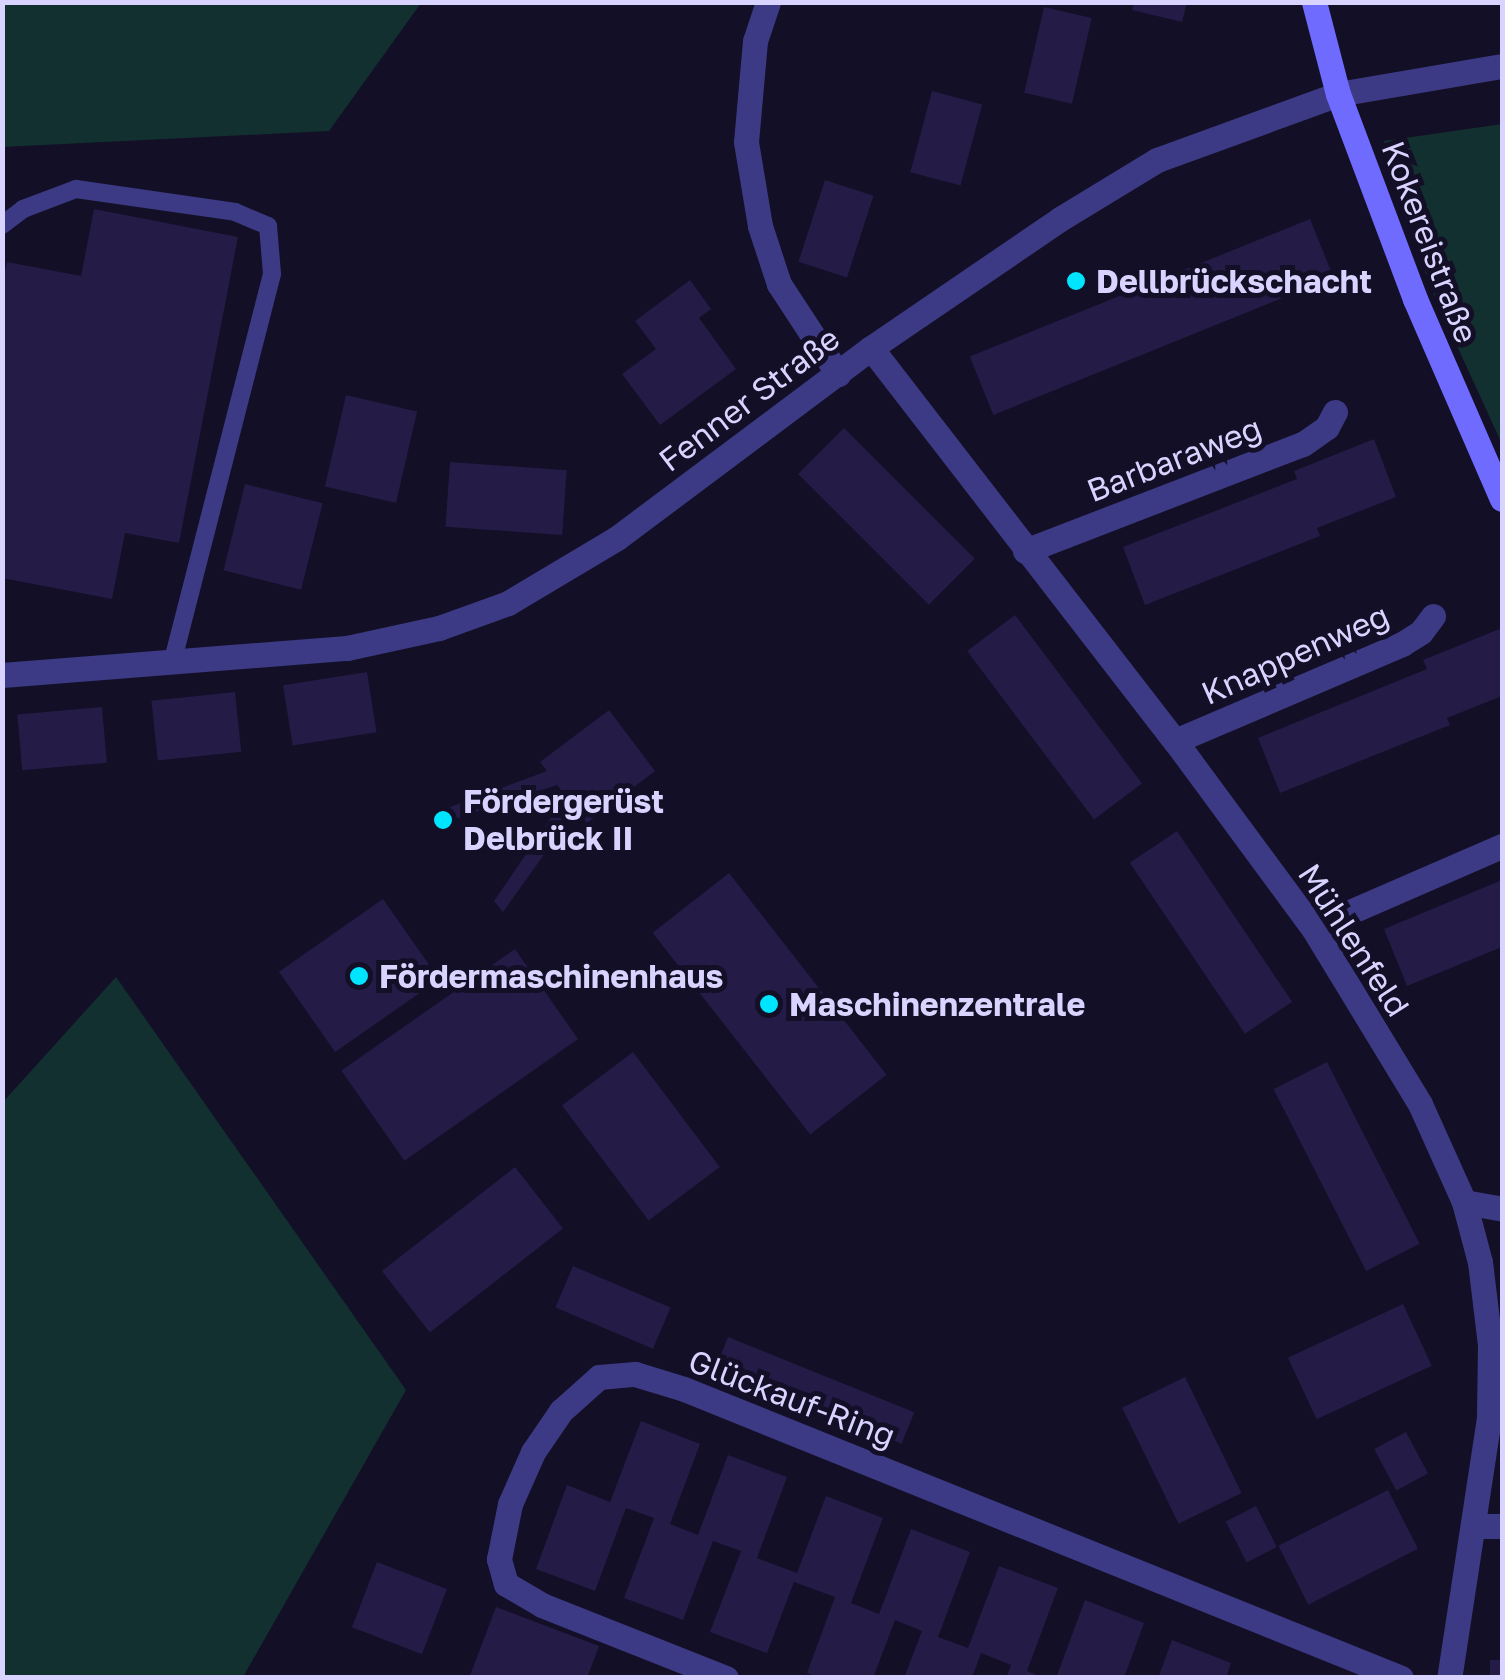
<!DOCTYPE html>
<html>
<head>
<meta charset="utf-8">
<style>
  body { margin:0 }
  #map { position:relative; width:1505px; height:1680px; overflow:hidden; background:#130f26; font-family:"Golos Text",sans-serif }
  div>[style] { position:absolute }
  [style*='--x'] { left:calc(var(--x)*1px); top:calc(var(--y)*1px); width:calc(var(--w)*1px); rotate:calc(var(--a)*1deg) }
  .green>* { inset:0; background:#12302f }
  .building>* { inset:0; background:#241b47; transform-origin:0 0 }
  .service>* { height:18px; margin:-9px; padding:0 9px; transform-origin:9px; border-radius:9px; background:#3d3a85 }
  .minor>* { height:25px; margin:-12.5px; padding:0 12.5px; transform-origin:12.5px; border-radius:12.5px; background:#3d3a85 }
  .secondary>* { height:25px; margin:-12.5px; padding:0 12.5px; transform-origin:12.5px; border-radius:12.5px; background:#6f6bff }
  .dots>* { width:28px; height:28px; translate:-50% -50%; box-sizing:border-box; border:5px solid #130f26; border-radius:50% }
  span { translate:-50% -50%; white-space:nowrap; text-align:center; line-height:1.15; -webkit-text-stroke:10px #130f26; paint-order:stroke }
  .street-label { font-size:32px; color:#d9d4ff }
  .poi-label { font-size:32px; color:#d9d4ff; font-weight:700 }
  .left { translate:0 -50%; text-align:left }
  .frame { position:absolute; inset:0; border:5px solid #d9d4ff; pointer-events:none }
</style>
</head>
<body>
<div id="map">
  <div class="green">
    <div style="clip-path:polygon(2px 3px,3px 2px,421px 3px,329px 131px,3px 147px)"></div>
    <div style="clip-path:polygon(1502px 124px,1502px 444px,1430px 287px,1384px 141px)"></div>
    <div style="clip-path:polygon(116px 977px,406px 1390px,243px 1677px,3px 1677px,3px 1102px)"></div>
  </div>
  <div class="building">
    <div style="clip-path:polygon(1134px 2px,1187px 2px,1182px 22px,1132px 10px)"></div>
    <div style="left:1044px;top:7px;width:49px;height:88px;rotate:13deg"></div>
    <div style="left:932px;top:91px;width:52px;height:84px;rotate:15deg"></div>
    <div style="left:825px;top:180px;width:51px;height:86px;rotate:18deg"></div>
    <div style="clip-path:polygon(94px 209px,238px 237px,179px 543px,125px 533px,112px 599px,2px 578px,2px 285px,7px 262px,81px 276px)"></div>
    <div style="left:1310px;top:219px;width:63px;height:367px;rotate:68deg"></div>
    <div style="clip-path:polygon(690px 280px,711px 309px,699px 318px,736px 369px,660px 425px,622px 374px,656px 349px,635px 321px)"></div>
    <div style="left:346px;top:395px;width:73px;height:94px;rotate:13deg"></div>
    <div style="left:844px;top:428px;width:185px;height:65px;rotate:45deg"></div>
    <div style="clip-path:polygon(1374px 439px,1396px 497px,1317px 528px,1320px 536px,1145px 605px,1123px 547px,1297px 479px,1294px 471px)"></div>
    <div style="left:450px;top:462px;width:117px;height:65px;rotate:4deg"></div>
    <div style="left:245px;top:484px;width:80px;height:89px;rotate:14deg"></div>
    <div style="left:1015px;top:615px;width:211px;height:60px;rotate:53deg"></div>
    <div style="clip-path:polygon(1502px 628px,1502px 696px,1447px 718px,1450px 725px,1280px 793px,1258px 738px,1427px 669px,1423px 660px)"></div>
    <div style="left:367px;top:672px;width:61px;height:85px;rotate:81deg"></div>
    <div style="left:235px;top:692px;width:60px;height:84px;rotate:84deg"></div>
    <div style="left:102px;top:707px;width:56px;height:85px;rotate:85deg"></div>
    <div style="clip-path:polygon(609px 710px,655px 771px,587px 823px,576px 810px,503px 912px,494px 901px,566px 796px,557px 785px,437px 825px,429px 815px,547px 771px,540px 762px)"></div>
    <div style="left:1177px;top:831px;width:206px;height:57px;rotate:56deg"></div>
    <div style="left:729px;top:873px;width:256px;height:97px;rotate:52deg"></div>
    <div style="clip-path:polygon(1502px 880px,1502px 947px,1407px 986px,1384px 929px)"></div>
    <div style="left:383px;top:899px;width:98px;height:127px;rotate:55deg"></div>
    <div style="left:515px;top:949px;width:110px;height:212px;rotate:55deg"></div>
    <div style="left:633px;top:1052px;width:144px;height:89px;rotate:53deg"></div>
    <div style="left:1327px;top:1062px;width:204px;height:60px;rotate:63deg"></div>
    <div style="left:515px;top:1167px;width:78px;height:169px;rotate:52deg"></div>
    <div style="left:573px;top:1266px;width:106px;height:45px;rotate:23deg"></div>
    <div style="left:1403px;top:1304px;width:68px;height:127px;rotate:65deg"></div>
    <div style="left:728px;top:1337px;width:201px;height:34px;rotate:22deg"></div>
    <div style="left:1185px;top:1377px;width:129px;height:70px;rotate:64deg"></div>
    <div style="clip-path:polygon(641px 1421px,700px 1444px,670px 1524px,698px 1535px,728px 1455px,787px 1477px,757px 1558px,797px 1573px,826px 1496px,883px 1518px,851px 1603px,879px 1614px,911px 1529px,970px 1552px,938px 1637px,968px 1648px,999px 1566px,1058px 1588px,1027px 1671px,1044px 1678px,1006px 1678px,1011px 1665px,981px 1653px,972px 1678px,904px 1678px,922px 1631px,895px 1620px,873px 1678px,820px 1678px,807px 1673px,835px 1597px,794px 1582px,767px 1653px,710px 1632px,741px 1551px,713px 1541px,683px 1620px,624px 1598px,654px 1518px,626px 1508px,595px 1591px,536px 1569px,567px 1485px,610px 1502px)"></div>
    <div style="left:1406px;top:1432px;width:47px;height:36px;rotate:62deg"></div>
    <div style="left:1388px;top:1490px;width:66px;height:123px;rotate:63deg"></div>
    <div style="left:1256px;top:1506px;width:46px;height:34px;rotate:63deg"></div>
    <div style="left:377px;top:1562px;width:75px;height:70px;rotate:21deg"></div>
    <div style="clip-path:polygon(1085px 1600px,1144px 1623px,1124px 1678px,1056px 1678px)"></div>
    <div style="clip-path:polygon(496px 1607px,599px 1646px,587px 1678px,469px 1678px)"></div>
    <div style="clip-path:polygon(1172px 1640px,1231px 1663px,1226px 1678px,1158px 1678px)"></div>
    <div style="left:1502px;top:1660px;width:18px;height:12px;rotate:90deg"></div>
  </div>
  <div class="service">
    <div style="--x:2;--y:225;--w:26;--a:-37"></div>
    <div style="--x:23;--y:209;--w:57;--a:-20.7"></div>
    <div style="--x:76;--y:189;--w:161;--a:8.2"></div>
    <div style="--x:235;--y:212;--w:36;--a:23"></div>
    <div style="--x:268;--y:226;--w:48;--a:85.2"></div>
    <div style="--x:272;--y:274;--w:402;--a:104.4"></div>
  </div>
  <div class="minor">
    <div style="--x:768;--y:2;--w:41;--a:108.4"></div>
    <div style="--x:755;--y:41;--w:101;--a:95.1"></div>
    <div style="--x:746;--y:142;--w:85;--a:80.5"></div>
    <div style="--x:760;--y:226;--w:61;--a:71.9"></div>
    <div style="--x:779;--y:284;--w:108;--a:56.8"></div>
    <div style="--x:871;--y:348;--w:497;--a:52.3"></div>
    <div style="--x:1175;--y:741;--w:232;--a:53.6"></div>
    <div style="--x:1313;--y:928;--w:206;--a:58.7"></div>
    <div style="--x:1420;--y:1104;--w:107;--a:65.8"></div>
    <div style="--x:1464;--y:1202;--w:62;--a:75.1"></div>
    <div style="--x:1480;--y:1262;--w:84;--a:83.1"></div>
    <div style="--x:1490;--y:1345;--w:73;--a:90.8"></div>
    <div style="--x:1489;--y:1418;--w:263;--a:98.7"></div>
    <div style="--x:1025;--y:551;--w:298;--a:-21.1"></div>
    <div style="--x:1303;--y:444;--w:29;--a:-35"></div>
    <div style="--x:1327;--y:427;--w:17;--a:-62"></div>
    <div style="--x:2;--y:675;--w:346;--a:-4.5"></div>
    <div style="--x:347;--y:648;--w:94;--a:-12.3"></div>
    <div style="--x:439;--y:628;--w:73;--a:-19.9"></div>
    <div style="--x:508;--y:603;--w:127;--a:-30.8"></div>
    <div style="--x:617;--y:538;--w:317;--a:-36.8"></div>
    <div style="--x:871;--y:348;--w:229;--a:-34.3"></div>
    <div style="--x:1060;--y:219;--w:114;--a:-31.3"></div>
    <div style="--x:1157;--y:160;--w:193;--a:-20"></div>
    <div style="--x:1338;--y:94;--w:166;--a:-9.7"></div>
    <div style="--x:1175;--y:741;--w:247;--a:-23.1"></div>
    <div style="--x:1402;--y:644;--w:22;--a:-32"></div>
    <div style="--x:1421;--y:632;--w:20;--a:-53"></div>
    <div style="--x:1313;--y:928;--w:206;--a:-23.5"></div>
    <div style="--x:1464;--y:1202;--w:39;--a:10"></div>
    <div style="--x:1473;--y:1526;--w:29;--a:0"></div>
    <div style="--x:726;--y:1678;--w:198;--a:-158.4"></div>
    <div style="--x:542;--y:1605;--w:42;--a:-149.7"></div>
    <div style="--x:506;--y:1584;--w:26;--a:-106"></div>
    <div style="--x:499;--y:1559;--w:56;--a:-78.7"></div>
    <div style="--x:510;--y:1504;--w:57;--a:-66.1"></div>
    <div style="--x:533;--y:1452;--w:50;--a:-55.7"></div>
    <div style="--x:561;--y:1411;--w:51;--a:-41.8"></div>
    <div style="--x:599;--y:1377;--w:36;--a:-5"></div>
    <div style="--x:635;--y:1374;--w:51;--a:17"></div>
    <div style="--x:684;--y:1389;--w:773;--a:21.95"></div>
  </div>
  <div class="secondary">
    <div style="--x:1314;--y:2;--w:95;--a:75.4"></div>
    <div style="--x:1338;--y:94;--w:219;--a:69.4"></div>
    <div style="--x:1415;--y:299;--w:218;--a:66.5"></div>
  </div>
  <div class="dots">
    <div style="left:1076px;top:281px;background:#00e5ff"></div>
    <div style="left:443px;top:820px;background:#00e5ff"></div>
    <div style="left:359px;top:976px;background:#00e5ff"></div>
    <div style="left:769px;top:1004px;background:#00e5ff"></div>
  </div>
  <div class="street-label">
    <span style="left:1430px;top:242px;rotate:69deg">Kokereistraße</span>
    <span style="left:749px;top:399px;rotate:-37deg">Fenner Straße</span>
    <span style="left:1174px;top:459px;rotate:-21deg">Barbaraweg</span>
    <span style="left:1295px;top:654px;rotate:-24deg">Knappenweg</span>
    <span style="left:1354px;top:940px;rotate:57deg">Mühlenfeld</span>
    <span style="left:792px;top:1398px;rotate:21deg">Glückauf-Ring</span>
  </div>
  <div class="poi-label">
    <span class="left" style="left:1096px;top:281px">Dellbrückschacht</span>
    <span class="left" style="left:463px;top:820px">Fördergerüst<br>Delbrück II</span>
    <span class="left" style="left:379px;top:976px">Fördermaschinenhaus</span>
    <span class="left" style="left:789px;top:1004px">Maschinenzentrale</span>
  </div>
  <div class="frame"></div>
</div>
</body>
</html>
